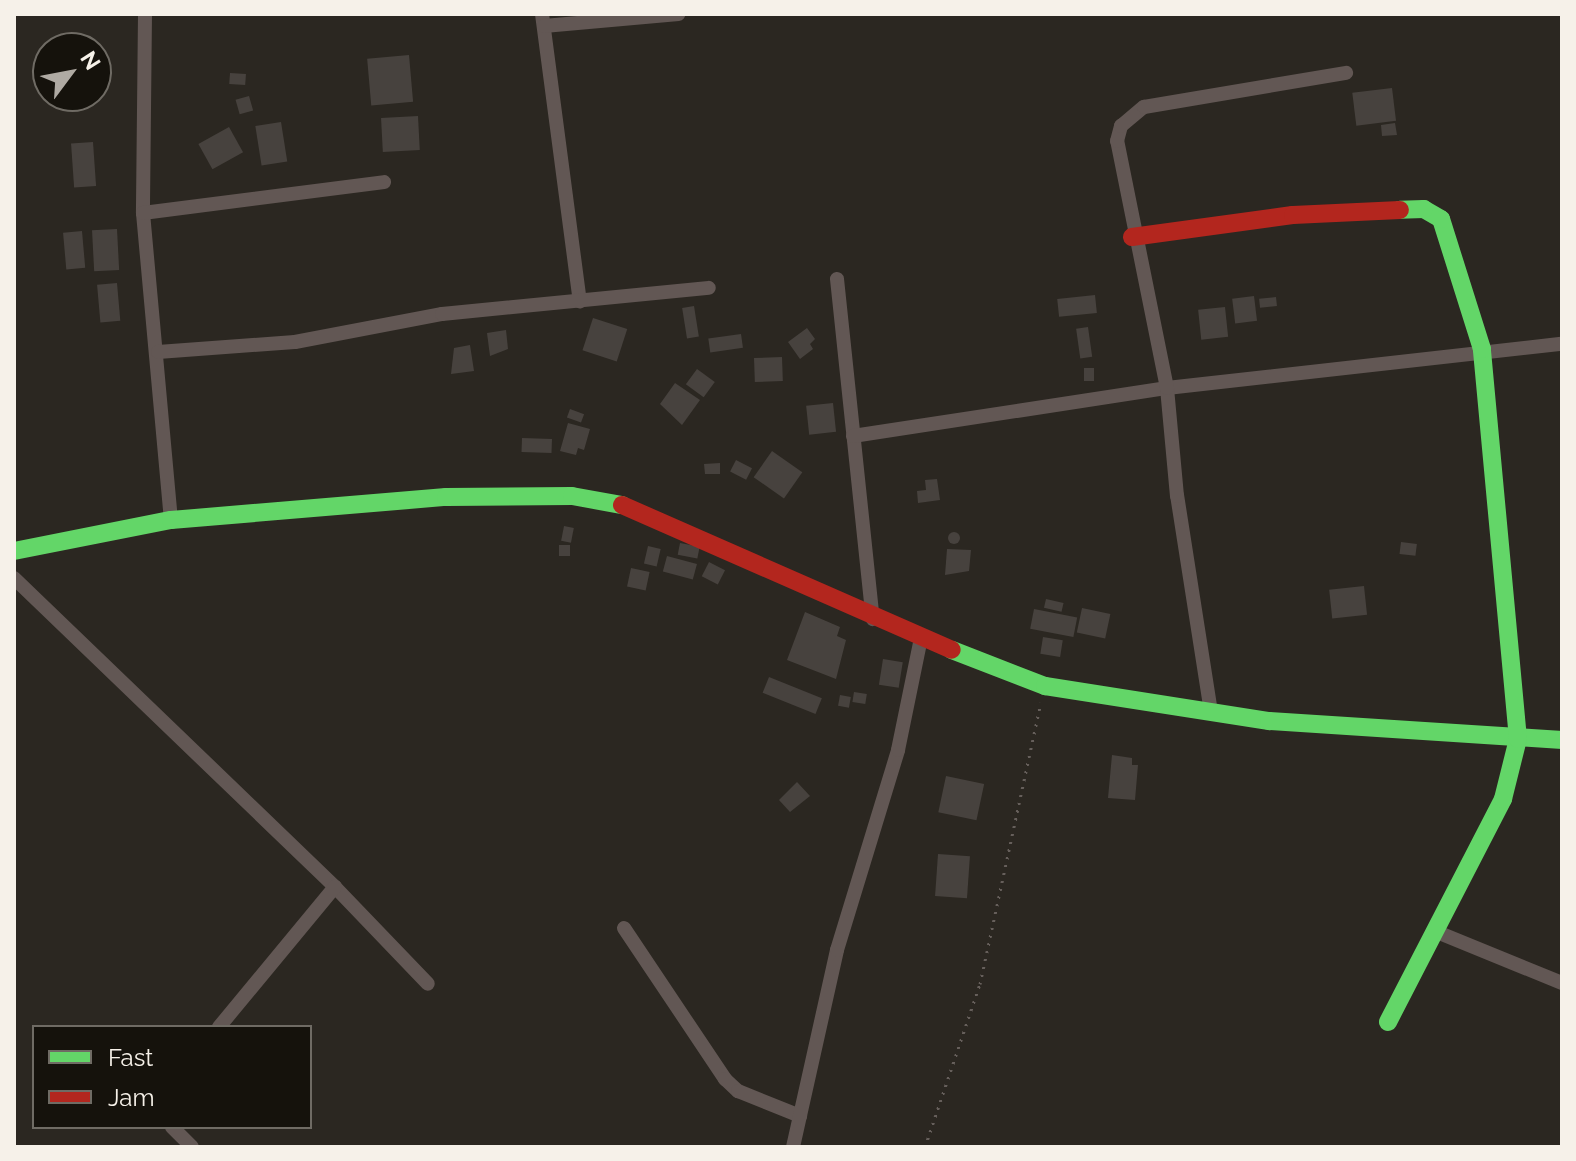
<!DOCTYPE html>
<html>
<head>
<meta charset="utf-8">
<style>
  body { margin:0 }
  #map { position:relative; width:1576px; height:1161px; overflow:hidden; background:#2b2721; font-family:Raleway,sans-serif }
  div>[style] { position:absolute }
  [style*='--x'] { left:calc(var(--x)*1px); top:calc(var(--y)*1px); width:calc(var(--w)*1px); rotate:calc(var(--a)*1deg) }
  .building>* { inset:0; background:#47423e; transform-origin:0 0 }
  .round { border-radius:50% }
  .path>* { height:3px; margin-top:-1.5px; transform-origin:0; background:repeating-linear-gradient(90deg,#665f5b 0 2px,transparent 0 8px) }
  .street>* { height:14px; margin:-7px; padding:0 7px; transform-origin:7px; border-radius:7px; background:#625754 }
  .fast>* { height:18px; margin:-9px; padding:0 9px; transform-origin:9px; border-radius:9px; background:#63d668 }
  .jam>* { height:18px; margin:-9px; padding:0 9px; transform-origin:9px; border-radius:9px; background:#b3261e }
  span { translate:-50% -50%; white-space:nowrap; text-align:center; line-height:1.15; -webkit-text-stroke:8px #15120c; paint-order:stroke }
  .frame { position:absolute; inset:0; border:16px solid #f6f1e9; pointer-events:none }
  .legend { position:absolute; left:32px; top:1025px; width:280px; height:104px; box-sizing:border-box; background:#15120c; border:2px solid #6f6b64; margin:0; padding:10px 14px; list-style:none; font-size:24px; color:#f6f1e9 }
  .legend li { display:flex; align-items:center; gap:16px; height:40px }
  .legend b { width:40px; border:2px solid #6f6b64 }
  .north { position:absolute; left:32px; top:32px; width:80px; height:80px; box-sizing:border-box; background:#15120c; border:2px solid #6f6b64; border-radius:50%; rotate:58deg; font-size:22px; font-weight:700; line-height:32px; text-align:center; color:#f6f1e9 }
  .north::after { content:''; display:block; margin:auto; width:28px; height:36px; background:#afaaa3; clip-path:polygon(50% 0,100% 100%,50% 72%,0 100%) }
</style>
</head>
<body>
<div id="map">
  <div class="building">
    <div style="left:409px;top:55px;width:47px;height:42px;rotate:85deg"></div>
    <div style="left:230px;top:73px;width:16px;height:11px;rotate:4deg"></div>
    <div style="left:1392px;top:88px;width:33px;height:40px;rotate:83deg"></div>
    <div style="left:249px;top:96px;width:15px;height:14px;rotate:74deg"></div>
    <div style="left:418px;top:116px;width:34px;height:37px;rotate:87deg"></div>
    <div style="left:281px;top:122px;width:40px;height:26px;rotate:81deg"></div>
    <div style="clip-path:polygon(1395px 123px,1397px 135px,1382px 136px,1381px 125px)"></div>
    <div style="left:229px;top:127px;width:29px;height:35px;rotate:61deg"></div>
    <div style="left:93px;top:142px;width:44px;height:22px;rotate:86deg"></div>
    <div style="left:117px;top:229px;width:41px;height:25px;rotate:87deg"></div>
    <div style="left:82px;top:231px;width:37px;height:19px;rotate:85deg"></div>
    <div style="left:117px;top:283px;width:38px;height:20px;rotate:85deg"></div>
    <div style="left:1095px;top:295px;width:18px;height:38px;rotate:84deg"></div>
    <div style="left:1254px;top:296px;width:25px;height:22px;rotate:83deg"></div>
    <div style="left:1276px;top:297px;width:9px;height:17px;rotate:84deg"></div>
    <div style="left:694px;top:306px;width:31px;height:12px;rotate:81deg"></div>
    <div style="left:1225px;top:307px;width:30px;height:27px;rotate:84deg"></div>
    <div style="left:593px;top:318px;width:36px;height:34px;rotate:18deg"></div>
    <div style="left:1088px;top:327px;width:30px;height:12px;rotate:82deg"></div>
    <div style="clip-path:polygon(807px 328px,815px 339px,810px 344px,813px 349px,800px 359px,788px 342px)"></div>
    <div style="clip-path:polygon(506px 330px,508px 349px,490px 356px,487px 333px)"></div>
    <div style="left:741px;top:334px;width:14px;height:33px;rotate:82deg"></div>
    <div style="clip-path:polygon(470px 345px,474px 371px,451px 374px,454px 348px)"></div>
    <div style="left:782px;top:357px;width:24px;height:28px;rotate:88deg"></div>
    <div style="left:1084px;top:368px;width:10px;height:13px"></div>
    <div style="left:697px;top:369px;width:22px;height:19px;rotate:36deg"></div>
    <div style="clip-path:polygon(675px 383px,700px 400px,682px 425px,660px 404px)"></div>
    <div style="left:833px;top:403px;width:29px;height:27px;rotate:84deg"></div>
    <div style="left:570px;top:409px;width:15px;height:9px;rotate:20deg"></div>
    <div style="clip-path:polygon(568px 423px,590px 429px,584px 450px,578px 448px,576px 455px,560px 451px)"></div>
    <div style="left:522px;top:438px;width:30px;height:14px;rotate:2deg"></div>
    <div style="left:772px;top:451px;width:37px;height:32px;rotate:35deg"></div>
    <div style="left:736px;top:460px;width:18px;height:13px;rotate:27deg"></div>
    <div style="clip-path:polygon(720px 463px,720px 474px,705px 474px,704px 464px)"></div>
    <div style="clip-path:polygon(937px 479px,940px 500px,918px 503px,917px 491px,926px 490px,925px 480px)"></div>
    <div style="left:564px;top:526px;width:10px;height:15px;rotate:11deg"></div>
    <div class="round" style="left:948px;top:532px;width:12px;height:12px"></div>
    <div style="left:1401px;top:542px;width:16px;height:12px;rotate:7deg"></div>
    <div style="left:680px;top:543px;width:20px;height:12px;rotate:11deg"></div>
    <div style="left:559px;top:545px;width:11px;height:11px"></div>
    <div style="left:648px;top:546px;width:13px;height:18px;rotate:13deg"></div>
    <div style="clip-path:polygon(947px 549px,971px 550px,969px 571px,945px 575px)"></div>
    <div style="left:667px;top:556px;width:31px;height:16px;rotate:15deg"></div>
    <div style="left:709px;top:562px;width:18px;height:16px;rotate:27deg"></div>
    <div style="left:631px;top:568px;width:19px;height:19px;rotate:12deg"></div>
    <div style="left:1364px;top:586px;width:29px;height:35px;rotate:84deg"></div>
    <div style="left:1046px;top:599px;width:18px;height:9px;rotate:13deg"></div>
    <div style="left:1082px;top:608px;width:29px;height:25px;rotate:12deg"></div>
    <div style="left:1034px;top:609px;width:44px;height:20px;rotate:11deg"></div>
    <div style="clip-path:polygon(805px 612px,840px 627px,837px 636px,846px 640px,836px 679px,787px 660px)"></div>
    <div style="left:1043px;top:637px;width:20px;height:17px;rotate:9deg"></div>
    <div style="left:883px;top:659px;width:20px;height:26px;rotate:9deg"></div>
    <div style="left:769px;top:677px;width:57px;height:17px;rotate:22deg"></div>
    <div style="left:854px;top:692px;width:13px;height:10px;rotate:9deg"></div>
    <div style="left:840px;top:695px;width:11px;height:11px;rotate:10deg"></div>
    <div style="clip-path:polygon(1112px 755px,1132px 758px,1132px 765px,1138px 765px,1135px 800px,1108px 798px)"></div>
    <div style="left:946px;top:776px;width:39px;height:37px;rotate:12deg"></div>
    <div style="clip-path:polygon(797px 782px,810px 796px,790px 812px,779px 800px)"></div>
    <div style="left:938px;top:854px;width:32px;height:42px;rotate:4deg"></div>
  </div>
  <div class="path">
    <div style="--x:925;--y:1147;--w:172;--a:-71.4"></div>
    <div style="--x:980;--y:984;--w:288;--a:-77.8"></div>
  </div>
  <div class="street">
    <div style="--x:145;--y:14;--w:199;--a:90.6"></div>
    <div style="--x:143;--y:213;--w:308;--a:84.8"></div>
    <div style="--x:542;--y:14;--w:290;--a:82.5"></div>
    <div style="--x:544;--y:26;--w:135;--a:-5.1"></div>
    <div style="--x:143;--y:213;--w:243;--a:-7.3"></div>
    <div style="--x:837;--y:279;--w:342;--a:84"></div>
    <div style="--x:158;--y:352;--w:137;--a:-4.2"></div>
    <div style="--x:295;--y:342;--w:150;--a:-10.8"></div>
    <div style="--x:442;--y:314;--w:268;--a:-5.6"></div>
    <div style="--x:853;--y:436;--w:318;--a:-8.7"></div>
    <div style="--x:1167;--y:388;--w:397;--a:-6.4"></div>
    <div style="--x:14;--y:578;--w:446;--a:43.9"></div>
    <div style="--x:335;--y:887;--w:134;--a:46.2"></div>
    <div style="--x:1211;--y:712;--w:219;--a:-98.9"></div>
    <div style="--x:1177;--y:496;--w:108;--a:-95.3"></div>
    <div style="--x:1167;--y:388;--w:252;--a:-101.4"></div>
    <div style="--x:1117;--y:141;--w:16;--a:-75"></div>
    <div style="--x:1121;--y:126;--w:30;--a:-40"></div>
    <div style="--x:1144;--y:107;--w:205;--a:-9.6"></div>
    <div style="--x:624;--y:928;--w:182;--a:56.2"></div>
    <div style="--x:725;--y:1079;--w:18;--a:43"></div>
    <div style="--x:738;--y:1091;--w:67;--a:22"></div>
    <div style="--x:1437;--y:932;--w:135;--a:22.2"></div>
    <div style="--x:219;--y:1027;--w:182;--a:-50.4"></div>
    <div style="--x:172;--y:1127;--w:28;--a:45"></div>
    <div style="--x:793;--y:1147;--w:202;--a:-77.4"></div>
    <div style="--x:837;--y:950;--w:209;--a:-73"></div>
    <div style="--x:898;--y:750;--w:114;--a:-78.4"></div>
  </div>
  <div class="fast">
    <div style="--x:14;--y:551;--w:160;--a:-11.2"></div>
    <div style="--x:171;--y:520;--w:276;--a:-4.8"></div>
    <div style="--x:446;--y:497;--w:126;--a:-0.5"></div>
    <div style="--x:572;--y:496;--w:51;--a:10.2"></div>
    <div style="--x:952;--y:650;--w:100;--a:21.2"></div>
    <div style="--x:1045;--y:686;--w:227;--a:8.9"></div>
    <div style="--x:1269;--y:721;--w:294;--a:3.7"></div>
    <div style="--x:1388;--y:1022;--w:251;--a:-62.7"></div>
    <div style="--x:1503;--y:799;--w:62;--a:-76"></div>
    <div style="--x:1518;--y:739;--w:392;--a:-95.3"></div>
    <div style="--x:1482;--y:349;--w:136;--a:-107.5"></div>
    <div style="--x:1441;--y:219;--w:20;--a:-150"></div>
    <div style="--x:1424;--y:209;--w:24;--a:178"></div>
  </div>
  <div class="jam">
    <div style="--x:1132;--y:237;--w:162;--a:-7.8"></div>
    <div style="--x:1293;--y:215;--w:107;--a:-2.7"></div>
    <div style="--x:622;--y:505;--w:360;--a:23.7"></div>
  </div>
  <div class="frame"></div>
  <ul class="legend">
  <li><b style="height:10px;background:#63d668"></b>Fast</li>
  <li><b style="height:10px;background:#b3261e"></b>Jam</li>
  </ul>
  <div class="north">N</div>
</div>
</body>
</html>
